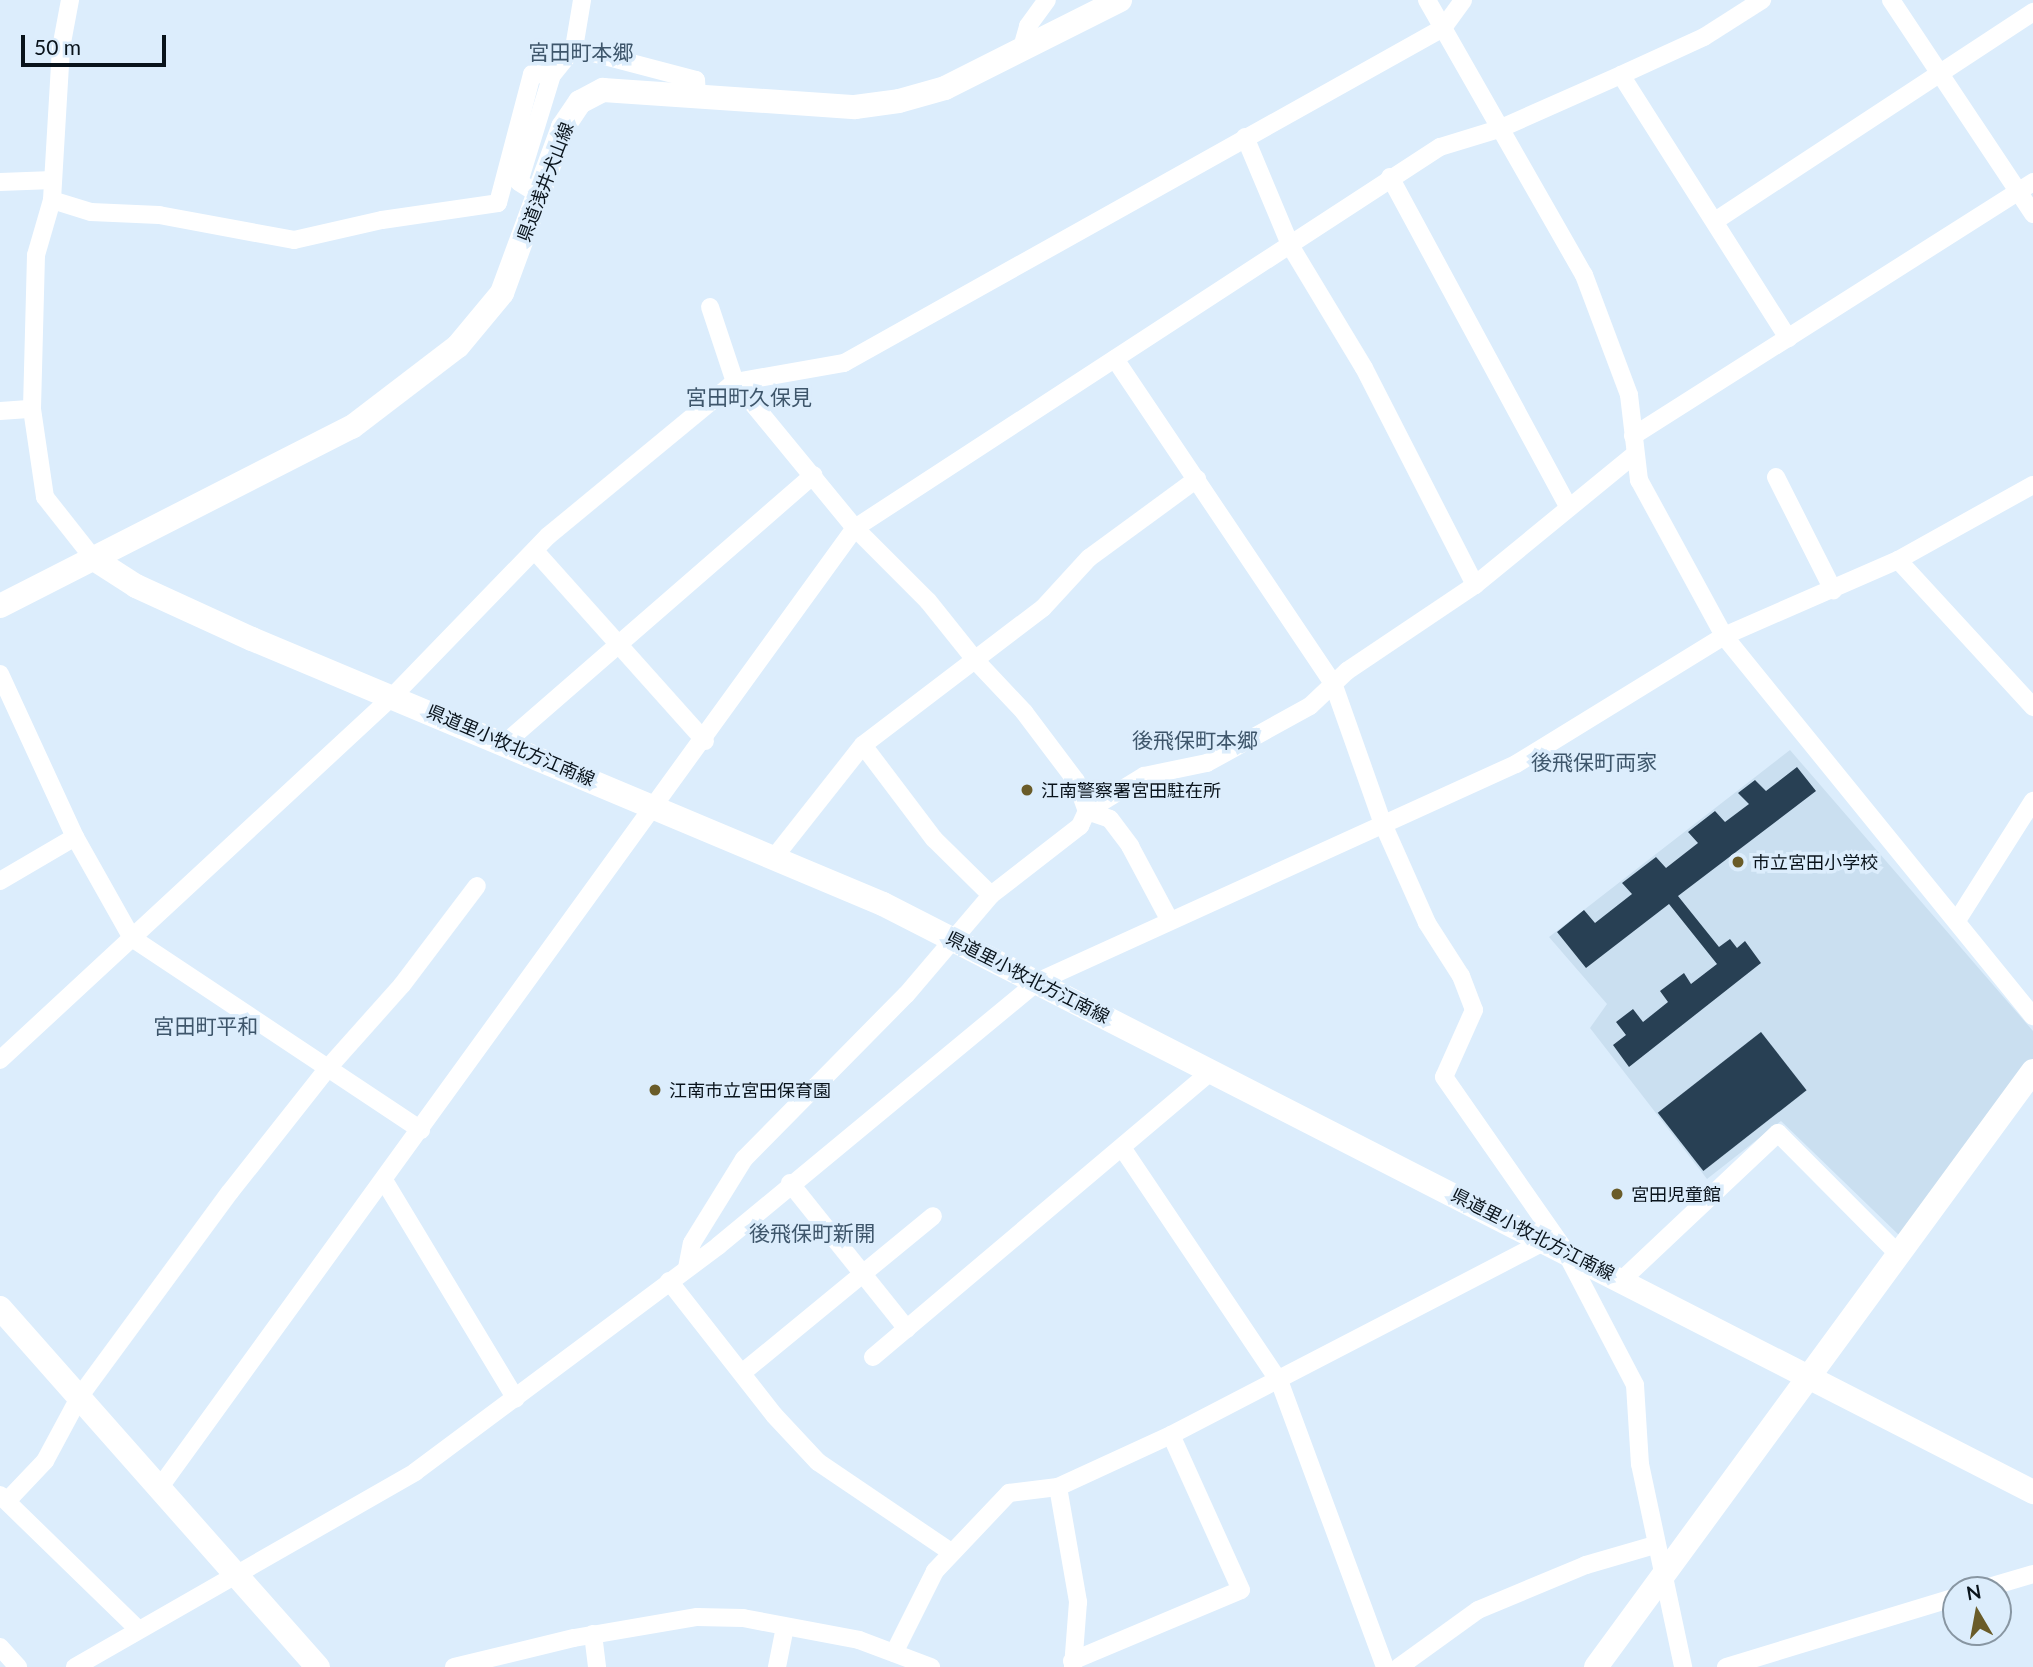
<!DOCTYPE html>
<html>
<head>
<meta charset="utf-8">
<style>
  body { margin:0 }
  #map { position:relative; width:2033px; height:1667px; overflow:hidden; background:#dcedfc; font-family:Lato,"Noto Sans JP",sans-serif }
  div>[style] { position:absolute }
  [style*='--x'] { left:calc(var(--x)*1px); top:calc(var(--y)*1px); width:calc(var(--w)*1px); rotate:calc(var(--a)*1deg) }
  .built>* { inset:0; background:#cadff0 }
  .building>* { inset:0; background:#284054; transform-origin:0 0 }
  .street>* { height:18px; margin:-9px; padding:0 9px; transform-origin:9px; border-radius:9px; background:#fff }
  .secondary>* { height:24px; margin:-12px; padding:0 12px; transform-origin:12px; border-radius:12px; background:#fff }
  .dots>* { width:19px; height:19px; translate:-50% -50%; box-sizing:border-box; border:4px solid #dcedfc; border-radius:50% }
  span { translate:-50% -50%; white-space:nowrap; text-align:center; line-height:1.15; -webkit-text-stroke:7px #dcedfc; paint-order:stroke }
  .street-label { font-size:18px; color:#09131b }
  .poi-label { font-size:18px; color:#09131b }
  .left { translate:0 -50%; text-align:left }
  .quarter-label { font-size:21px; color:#3e566b }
  .north { position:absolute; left:1942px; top:1576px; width:70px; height:70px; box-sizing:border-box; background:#dcedfc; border:2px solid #8896a2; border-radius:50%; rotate:350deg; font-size:19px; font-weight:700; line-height:28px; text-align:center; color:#09131b }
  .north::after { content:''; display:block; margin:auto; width:24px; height:32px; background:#6a5c29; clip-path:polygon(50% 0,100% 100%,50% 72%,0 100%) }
  .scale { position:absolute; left:21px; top:35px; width:145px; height:32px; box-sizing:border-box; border:4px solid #09131b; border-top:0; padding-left:9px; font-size:21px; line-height:24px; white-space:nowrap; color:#09131b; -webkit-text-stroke:5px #dcedfc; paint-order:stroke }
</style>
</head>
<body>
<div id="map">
  <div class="built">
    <div style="clip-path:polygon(1790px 750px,2033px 1031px,2033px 1059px,1901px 1237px,1781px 1121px,1707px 1179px,1590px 1028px,1607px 1004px,1549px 937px)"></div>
  </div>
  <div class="building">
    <div style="clip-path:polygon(1797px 767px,1816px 791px,1678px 896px,1719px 947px,1730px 939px,1737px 948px,1745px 941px,1761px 963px,1629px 1067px,1613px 1045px,1626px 1035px,1616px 1022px,1633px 1009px,1643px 1022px,1668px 1002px,1660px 991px,1684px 973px,1691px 984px,1717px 964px,1669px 904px,1586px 968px,1557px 932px,1584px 910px,1595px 923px,1632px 894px,1622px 883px,1656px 857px,1666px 868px,1698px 843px,1688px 832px,1715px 811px,1725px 822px,1749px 804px,1738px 793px,1755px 780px,1766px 791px)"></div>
    <div style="left:1761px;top:1032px;width:74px;height:131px;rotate:52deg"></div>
  </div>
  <div class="street">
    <div style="--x:70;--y:0;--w:49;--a:100.6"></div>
    <div style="--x:61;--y:48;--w:152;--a:93.4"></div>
    <div style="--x:52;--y:200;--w:57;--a:106.2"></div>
    <div style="--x:36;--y:255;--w:154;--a:91.5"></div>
    <div style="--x:32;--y:409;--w:89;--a:81.6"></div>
    <div style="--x:45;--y:497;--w:79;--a:51.7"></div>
    <div style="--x:1427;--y:0;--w:317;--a:60.3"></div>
    <div style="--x:1584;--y:275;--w:128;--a:69.4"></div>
    <div style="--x:1629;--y:395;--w:86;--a:83.3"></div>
    <div style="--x:1639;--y:480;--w:178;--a:61.4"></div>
    <div style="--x:1724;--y:636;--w:490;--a:50.9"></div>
    <div style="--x:1891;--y:0;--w:257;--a:56.4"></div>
    <div style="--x:574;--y:48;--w:126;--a:14.7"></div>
    <div style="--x:696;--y:80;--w:14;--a:86"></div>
    <div style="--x:1021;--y:51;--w:26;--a:-74"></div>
    <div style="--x:1028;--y:26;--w:32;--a:-54"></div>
    <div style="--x:1621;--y:75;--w:312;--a:57.6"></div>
    <div style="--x:1245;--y:137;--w:119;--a:67.3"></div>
    <div style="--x:1291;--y:247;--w:141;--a:58.9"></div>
    <div style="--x:1364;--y:368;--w:244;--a:62.9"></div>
    <div style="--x:1390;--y:177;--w:374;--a:61.6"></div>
    <div style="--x:0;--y:182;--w:53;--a:-2.2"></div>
    <div style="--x:538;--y:194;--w:22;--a:-148"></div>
    <div style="--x:519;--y:182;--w:112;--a:-72.9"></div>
    <div style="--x:552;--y:75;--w:35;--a:-51"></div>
    <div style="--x:574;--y:48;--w:49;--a:-80.5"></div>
    <div style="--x:52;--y:200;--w:41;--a:17.1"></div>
    <div style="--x:91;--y:212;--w:68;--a:2.5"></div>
    <div style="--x:159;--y:215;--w:137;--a:10.5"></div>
    <div style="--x:294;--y:240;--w:90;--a:-12.8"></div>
    <div style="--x:382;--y:220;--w:117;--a:-8.3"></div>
    <div style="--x:498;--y:203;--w:133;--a:-75.2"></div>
    <div style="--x:532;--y:74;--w:20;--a:3"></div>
    <div style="--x:1715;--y:221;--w:381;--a:-33.3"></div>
    <div style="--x:710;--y:307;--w:79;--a:71.6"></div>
    <div style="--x:735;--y:382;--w:189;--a:50.6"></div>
    <div style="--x:855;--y:528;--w:103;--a:45"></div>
    <div style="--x:928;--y:601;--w:77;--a:51.3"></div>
    <div style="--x:976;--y:661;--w:70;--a:46.7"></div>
    <div style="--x:1024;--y:712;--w:86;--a:53"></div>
    <div style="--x:1076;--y:781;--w:32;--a:70"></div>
    <div style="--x:1087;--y:811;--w:24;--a:19"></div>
    <div style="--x:1110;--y:819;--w:34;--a:53"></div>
    <div style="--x:1130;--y:846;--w:83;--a:61.9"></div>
    <div style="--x:1115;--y:359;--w:391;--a:56.1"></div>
    <div style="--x:1333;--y:683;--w:150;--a:70.5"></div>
    <div style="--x:1383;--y:824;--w:108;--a:66"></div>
    <div style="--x:1427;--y:923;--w:63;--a:57.3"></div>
    <div style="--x:1461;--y:976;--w:36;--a:69"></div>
    <div style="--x:1474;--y:1010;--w:73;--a:114.1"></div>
    <div style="--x:1444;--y:1077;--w:210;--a:55.1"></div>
    <div style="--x:1564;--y:1249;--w:153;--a:62.4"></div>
    <div style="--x:1635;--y:1385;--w:79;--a:86.4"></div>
    <div style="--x:1640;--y:1464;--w:208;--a:78"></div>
    <div style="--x:0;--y:411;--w:32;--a:-4"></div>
    <div style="--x:1633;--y:436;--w:474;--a:-32.4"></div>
    <div style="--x:1776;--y:477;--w:127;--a:63.2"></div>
    <div style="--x:535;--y:551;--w:255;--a:48.2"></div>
    <div style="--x:1898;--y:560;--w:200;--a:47.4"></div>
    <div style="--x:0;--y:674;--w:179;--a:65.3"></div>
    <div style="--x:75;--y:837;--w:116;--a:60.6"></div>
    <div style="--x:132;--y:938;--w:347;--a:33.6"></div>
    <div style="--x:504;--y:744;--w:410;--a:-41"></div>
    <div style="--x:776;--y:855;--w:140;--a:-51.7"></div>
    <div style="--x:0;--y:881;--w:87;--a:-30.4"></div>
    <div style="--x:991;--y:895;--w:80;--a:-135.5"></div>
    <div style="--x:934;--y:839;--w:118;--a:-127.1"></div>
    <div style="--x:863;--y:745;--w:226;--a:-37.3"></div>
    <div style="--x:1043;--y:608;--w:68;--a:-47.4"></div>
    <div style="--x:1089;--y:558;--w:134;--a:-36.2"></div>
    <div style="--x:1958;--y:919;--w:140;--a:-57.6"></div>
    <div style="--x:0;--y:1060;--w:536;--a:-42.81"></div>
    <div style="--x:393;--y:696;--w:223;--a:-45.9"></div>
    <div style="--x:548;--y:536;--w:242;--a:-39.5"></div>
    <div style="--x:735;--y:382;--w:111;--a:-9.9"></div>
    <div style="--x:844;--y:363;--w:686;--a:-29.22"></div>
    <div style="--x:1443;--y:28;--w:34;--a:-54"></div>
    <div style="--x:1123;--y:1149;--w:282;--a:56.1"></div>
    <div style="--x:1280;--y:1383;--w:303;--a:69.7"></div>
    <div style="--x:385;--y:1182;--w:253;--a:58.9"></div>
    <div style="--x:790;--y:1183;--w:187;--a:51.3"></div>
    <div style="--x:687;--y:1268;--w:25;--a:-79"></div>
    <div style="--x:692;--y:1243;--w:99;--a:-58.2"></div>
    <div style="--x:744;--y:1159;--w:231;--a:-45.4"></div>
    <div style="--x:906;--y:995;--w:131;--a:-49.6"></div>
    <div style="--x:991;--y:895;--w:113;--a:-37.8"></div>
    <div style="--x:1080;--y:826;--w:17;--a:-65"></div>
    <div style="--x:1087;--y:811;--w:67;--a:-31.6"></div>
    <div style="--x:1144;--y:776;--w:64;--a:-11.7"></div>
    <div style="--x:1207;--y:763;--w:118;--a:-29"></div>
    <div style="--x:1310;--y:706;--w:51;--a:-43.4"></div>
    <div style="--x:1347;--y:671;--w:154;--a:-33.9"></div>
    <div style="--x:1475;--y:585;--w:207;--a:-39.3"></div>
    <div style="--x:1623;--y:1279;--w:213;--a:-43.3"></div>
    <div style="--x:1778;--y:1133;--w:169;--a:45.2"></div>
    <div style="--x:669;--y:1281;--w:170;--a:51.9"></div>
    <div style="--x:774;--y:1415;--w:64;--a:46.9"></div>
    <div style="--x:818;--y:1462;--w:161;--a:34.1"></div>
    <div style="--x:873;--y:1357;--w:443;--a:-40.2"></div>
    <div style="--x:742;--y:1373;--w:247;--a:-39.4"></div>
    <div style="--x:160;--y:1487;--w:1184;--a:-54.07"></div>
    <div style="--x:855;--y:528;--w:698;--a:-33.08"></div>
    <div style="--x:1440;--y:147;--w:62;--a:-17"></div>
    <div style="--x:1499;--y:129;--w:133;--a:-23.9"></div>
    <div style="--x:1621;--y:75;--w:91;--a:-24.6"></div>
    <div style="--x:1704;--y:37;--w:69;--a:-32.5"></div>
    <div style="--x:1058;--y:1487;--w:117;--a:80.1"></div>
    <div style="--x:1078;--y:1602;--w:65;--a:94.4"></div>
    <div style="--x:0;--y:1495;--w:192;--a:44.2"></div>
    <div style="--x:7;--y:1501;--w:55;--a:-46.5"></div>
    <div style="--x:45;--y:1461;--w:74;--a:-61.7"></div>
    <div style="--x:80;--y:1396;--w:253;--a:-53.7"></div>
    <div style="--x:230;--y:1192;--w:158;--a:-51.7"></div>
    <div style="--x:328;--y:1068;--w:111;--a:-48.3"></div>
    <div style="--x:402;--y:985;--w:124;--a:-52.9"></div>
    <div style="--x:1979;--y:1590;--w:56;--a:-16.5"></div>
    <div style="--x:593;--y:1634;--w:33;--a:83"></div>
    <div style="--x:0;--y:1647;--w:27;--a:48"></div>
    <div style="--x:894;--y:1653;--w:92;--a:-63.4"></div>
    <div style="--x:935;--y:1571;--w:108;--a:-46.5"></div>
    <div style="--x:1009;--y:1493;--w:49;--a:-7"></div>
    <div style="--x:1058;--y:1487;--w:124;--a:-24.7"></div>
    <div style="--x:1171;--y:1435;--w:422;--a:-27.4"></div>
    <div style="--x:1072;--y:1661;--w:183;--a:-22.8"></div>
    <div style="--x:1241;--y:1590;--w:170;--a:-114.3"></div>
    <div style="--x:75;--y:1667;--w:392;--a:-29.8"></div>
    <div style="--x:415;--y:1472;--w:378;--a:-36.7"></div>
    <div style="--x:718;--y:1246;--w:414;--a:-39.6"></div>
    <div style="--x:1037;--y:982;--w:526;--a:-24.47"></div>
    <div style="--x:1516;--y:764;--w:244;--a:-31.6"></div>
    <div style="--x:1724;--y:636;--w:190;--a:-23.6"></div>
    <div style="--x:1898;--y:560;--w:154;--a:-29.1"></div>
    <div style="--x:454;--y:1667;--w:123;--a:-13.6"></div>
    <div style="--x:574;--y:1638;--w:125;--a:-9.7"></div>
    <div style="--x:697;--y:1617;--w:46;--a:1.2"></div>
    <div style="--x:743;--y:1618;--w:118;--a:10.7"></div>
    <div style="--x:859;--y:1640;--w:77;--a:20.6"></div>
    <div style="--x:777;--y:1667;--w:41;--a:-78.7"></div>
    <div style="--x:1399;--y:1667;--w:97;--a:-35.8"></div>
    <div style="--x:1478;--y:1610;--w:117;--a:-22.6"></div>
    <div style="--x:1586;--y:1565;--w:72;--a:-16.2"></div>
    <div style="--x:1726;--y:1667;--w:240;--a:-16.9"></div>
  </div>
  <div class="secondary">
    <div style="--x:94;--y:559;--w:50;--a:32.7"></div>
    <div style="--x:136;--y:586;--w:128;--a:24.6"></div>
    <div style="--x:252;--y:639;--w:684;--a:22.78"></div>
    <div style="--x:883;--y:904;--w:1292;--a:27.08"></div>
    <div style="--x:0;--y:606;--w:395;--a:-27"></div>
    <div style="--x:352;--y:427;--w:133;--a:-37.4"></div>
    <div style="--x:458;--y:346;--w:69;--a:-50.3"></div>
    <div style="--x:502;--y:293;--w:177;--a:-69.8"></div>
    <div style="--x:563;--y:127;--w:30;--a:-56"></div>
    <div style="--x:580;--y:102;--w:26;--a:-28"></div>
    <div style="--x:603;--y:90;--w:253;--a:3.9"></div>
    <div style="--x:855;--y:107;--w:44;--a:-7.8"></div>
    <div style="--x:899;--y:101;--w:48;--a:-15.8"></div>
    <div style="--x:945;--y:88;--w:196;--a:-26.7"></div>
    <div style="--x:0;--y:1308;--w:480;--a:48.5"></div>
    <div style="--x:1596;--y:1667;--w:739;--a:-53.75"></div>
  </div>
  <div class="dots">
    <div style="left:1027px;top:790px;background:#6a5c29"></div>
    <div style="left:1738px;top:862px;background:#6a5c29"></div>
    <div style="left:655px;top:1090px;background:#6a5c29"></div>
    <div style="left:1617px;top:1194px;background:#6a5c29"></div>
  </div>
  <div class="street-label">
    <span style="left:545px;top:182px;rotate:-69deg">県道浅井犬山線</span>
    <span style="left:511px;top:745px;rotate:23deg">県道里小牧北方江南線</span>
    <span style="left:1028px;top:977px;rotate:27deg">県道里小牧北方江南線</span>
    <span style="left:1533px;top:1234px;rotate:27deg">県道里小牧北方江南線</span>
  </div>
  <div class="poi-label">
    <span class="left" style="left:1041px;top:790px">江南警察署宮田駐在所</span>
    <span class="left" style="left:1752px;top:862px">市立宮田小学校</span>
    <span class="left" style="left:669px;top:1090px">江南市立宮田保育園</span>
    <span class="left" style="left:1631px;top:1194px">宮田児童館</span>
  </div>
  <div class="quarter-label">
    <span style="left:581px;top:52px">宮田町本郷</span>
    <span style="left:749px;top:397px">宮田町久保見</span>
    <span style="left:1195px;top:740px">後飛保町本郷</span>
    <span style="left:1594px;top:762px">後飛保町両家</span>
    <span style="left:206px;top:1026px">宮田町平和</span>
    <span style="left:812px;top:1233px">後飛保町新開</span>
  </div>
  <div class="north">N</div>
  <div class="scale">50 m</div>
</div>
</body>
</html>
